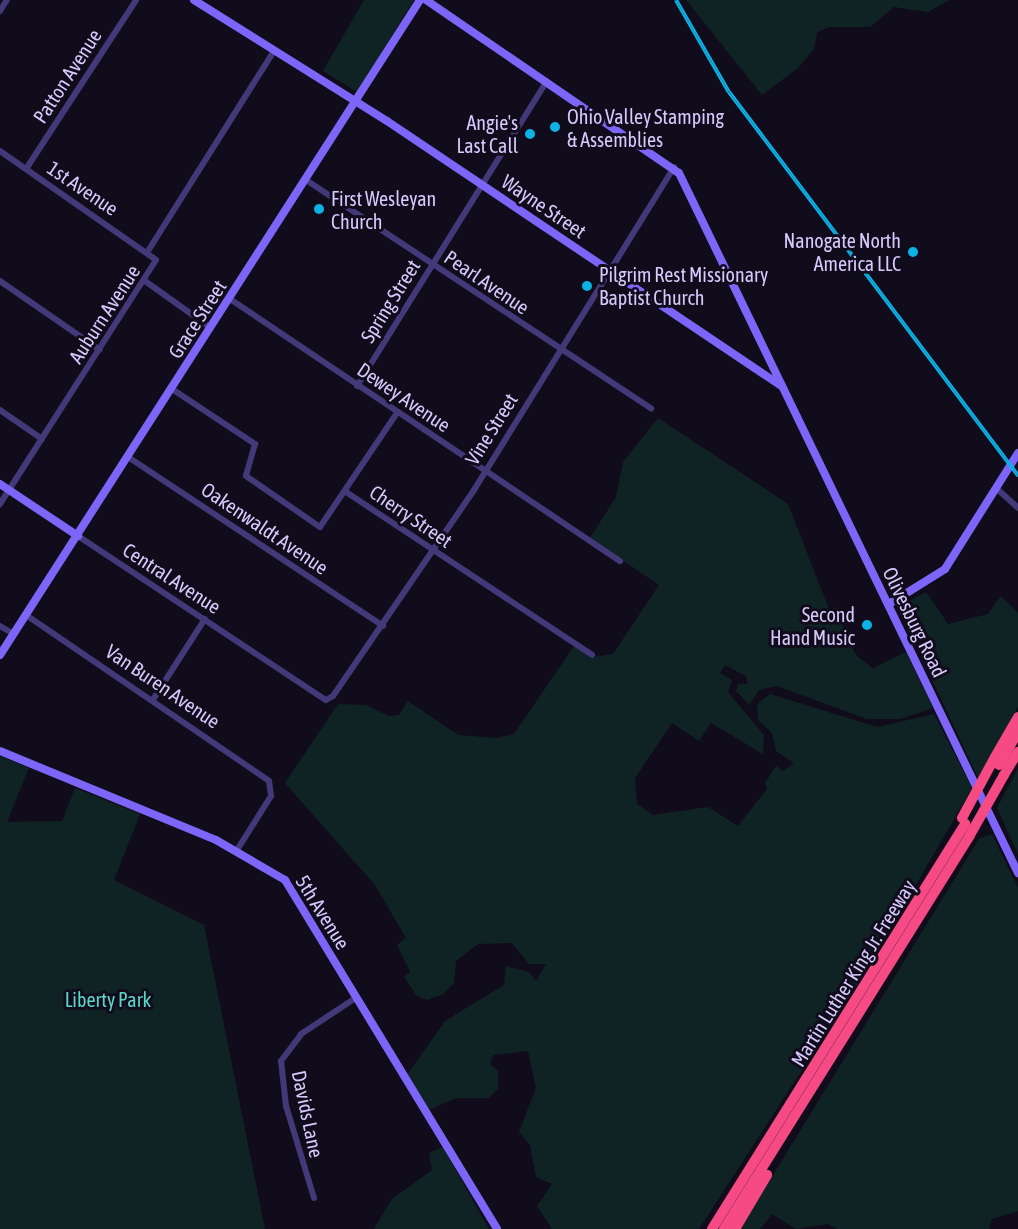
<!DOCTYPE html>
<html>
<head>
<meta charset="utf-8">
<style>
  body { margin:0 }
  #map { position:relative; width:1018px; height:1229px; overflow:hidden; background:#110c1b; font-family:"Asap Condensed",sans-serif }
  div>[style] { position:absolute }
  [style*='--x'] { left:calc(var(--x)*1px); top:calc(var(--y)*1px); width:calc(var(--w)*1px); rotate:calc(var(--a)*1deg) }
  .green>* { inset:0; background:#0f2325 }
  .street>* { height:6px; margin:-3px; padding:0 3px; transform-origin:3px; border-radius:3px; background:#443978 }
  .secondary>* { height:8px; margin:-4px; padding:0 4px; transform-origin:4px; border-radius:4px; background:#7d65f7 }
  .highway>* { height:10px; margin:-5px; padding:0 5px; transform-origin:5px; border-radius:5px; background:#f64a85 }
  .rail>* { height:4px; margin-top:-2px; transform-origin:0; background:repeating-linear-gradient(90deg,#110c1b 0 4.5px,#0cb1e6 0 9px); box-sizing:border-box; border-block:2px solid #0cb1e6 }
  .highway-bridge>* { height:10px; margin:-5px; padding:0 5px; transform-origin:5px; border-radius:5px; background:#f64a85 }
  .dots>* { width:16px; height:16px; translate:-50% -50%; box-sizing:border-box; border:3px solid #110c1b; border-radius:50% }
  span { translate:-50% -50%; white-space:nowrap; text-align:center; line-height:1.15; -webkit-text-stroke:6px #110c1b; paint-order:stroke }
  .street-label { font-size:20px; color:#d6c9fc }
  .poi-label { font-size:20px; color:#d6c9fc }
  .left { translate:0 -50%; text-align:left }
  .right { translate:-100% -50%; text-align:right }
  .park-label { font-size:20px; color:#5ad7c9 }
</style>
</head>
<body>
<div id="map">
  <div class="green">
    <div style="clip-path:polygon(364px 0,414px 0,357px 92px,323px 71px)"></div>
    <div style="clip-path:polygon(686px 0,949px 0,928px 12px,894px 7px,870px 27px,829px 27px,817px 32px,814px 49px,798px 68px,762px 95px)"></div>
    <div style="clip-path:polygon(658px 418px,788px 504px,830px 612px,835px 607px,843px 612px,844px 634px,857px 656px,873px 668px,906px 652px,933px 708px,900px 719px,867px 719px,777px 686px,759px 690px,749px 705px,736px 691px,738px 684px,748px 684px,746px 676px,725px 665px,720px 673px,732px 680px,728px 692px,764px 735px,763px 754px,711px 723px,699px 741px,672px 723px,635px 778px,637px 804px,653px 815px,708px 807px,738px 826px,767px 789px,765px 783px,776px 766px,783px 771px,794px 763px,776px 751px,772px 733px,758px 720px,757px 704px,770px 694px,877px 727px,934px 714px,972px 788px,863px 976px,699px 1229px,552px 1229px,537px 1206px,552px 1184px,536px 1177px,530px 1145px,519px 1132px,536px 1088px,528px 1051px,494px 1055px,490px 1064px,498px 1071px,498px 1089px,489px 1098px,456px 1098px,429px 1110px,407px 1075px,445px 1021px,504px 985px,506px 966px,529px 972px,536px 981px,546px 964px,529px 964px,512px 943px,478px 944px,456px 961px,454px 983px,443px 994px,427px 1000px,416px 995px,404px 977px,410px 972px,397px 945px,406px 938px,375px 885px,285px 783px,338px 704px,366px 705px,389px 716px,399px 715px,408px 701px,458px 735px,497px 738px,514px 734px,574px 646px,591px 657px,613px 654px,659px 585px,590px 538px,616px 497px,623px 462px)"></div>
    <div style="clip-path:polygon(926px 592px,948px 624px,988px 614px,1001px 596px,1018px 613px,1018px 707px,978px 778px,898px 607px)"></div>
    <div style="clip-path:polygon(0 756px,29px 768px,7px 822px,62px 821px,75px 788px,140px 814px,114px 880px,204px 925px,265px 1229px,0 1229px)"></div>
    <div style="clip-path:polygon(1018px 768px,1018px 854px,997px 808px)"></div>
    <div style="clip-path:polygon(992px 834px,1018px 888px,1018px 1211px,992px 1219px,989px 1229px,837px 1229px,828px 1224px,796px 1229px,772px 1214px,760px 1229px,740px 1229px,979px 839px)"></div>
    <div style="clip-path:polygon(443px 1147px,489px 1229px,374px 1229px,392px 1199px,432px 1170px,429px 1153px)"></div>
  </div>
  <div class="street">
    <div style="--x:0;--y:11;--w:13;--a:-58"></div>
    <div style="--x:0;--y:151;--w:190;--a:34.9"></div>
    <div style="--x:156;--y:260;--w:290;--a:122.6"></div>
    <div style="--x:26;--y:169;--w:202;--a:-56.9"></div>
    <div style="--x:306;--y:180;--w:414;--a:33.5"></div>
    <div style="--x:148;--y:251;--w:236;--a:-57.8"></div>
    <div style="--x:0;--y:281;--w:121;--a:34.6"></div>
    <div style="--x:145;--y:281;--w:81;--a:35.5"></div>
    <div style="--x:230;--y:299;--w:470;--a:33.9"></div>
    <div style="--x:357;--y:386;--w:359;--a:-58.1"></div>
    <div style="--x:172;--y:389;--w:100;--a:33.5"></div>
    <div style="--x:255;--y:444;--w:33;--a:106"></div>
    <div style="--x:246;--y:476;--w:90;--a:34.6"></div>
    <div style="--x:320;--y:527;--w:138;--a:-56"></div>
    <div style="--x:0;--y:410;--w:51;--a:34.6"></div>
    <div style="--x:128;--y:457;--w:306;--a:33.5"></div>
    <div style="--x:996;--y:488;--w:30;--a:42"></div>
    <div style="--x:346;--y:492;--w:295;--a:33.5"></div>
    <div style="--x:78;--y:536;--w:297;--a:33.5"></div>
    <div style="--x:326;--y:700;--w:8;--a:-30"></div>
    <div style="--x:333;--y:696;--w:250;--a:-55.6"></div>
    <div style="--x:474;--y:490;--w:380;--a:-58.2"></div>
    <div style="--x:26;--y:615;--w:294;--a:34.3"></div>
    <div style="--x:269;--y:781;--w:15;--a:82"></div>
    <div style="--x:271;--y:796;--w:64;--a:122.2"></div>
    <div style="--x:0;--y:626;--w:16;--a:30"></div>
    <div style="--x:154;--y:698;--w:94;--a:-57.2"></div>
    <div style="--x:314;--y:1198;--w:96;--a:-106.9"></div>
    <div style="--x:286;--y:1106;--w:45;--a:-96.3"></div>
    <div style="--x:281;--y:1061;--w:34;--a:-53"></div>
    <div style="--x:301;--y:1034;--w:64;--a:-33.4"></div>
  </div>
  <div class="secondary">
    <div style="--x:194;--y:0;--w:228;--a:32.1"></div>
    <div style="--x:387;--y:121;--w:476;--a:33.9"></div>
    <div style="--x:426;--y:0;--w:306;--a:34.4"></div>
    <div style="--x:679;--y:173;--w:778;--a:64.16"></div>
    <div style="--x:0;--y:484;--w:94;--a:33.7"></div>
    <div style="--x:889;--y:604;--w:66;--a:-32"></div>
    <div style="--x:945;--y:569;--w:137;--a:-57.8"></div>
    <div style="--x:0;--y:655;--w:778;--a:-57.33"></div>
    <div style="--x:0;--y:751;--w:234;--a:22.4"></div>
    <div style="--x:216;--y:840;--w:80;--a:30.1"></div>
    <div style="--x:285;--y:880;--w:408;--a:58.7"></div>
  </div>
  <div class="highway">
    <div style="--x:995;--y:757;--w:46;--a:-60.1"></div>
    <div style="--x:999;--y:765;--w:38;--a:-60"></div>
    <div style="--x:1004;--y:775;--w:27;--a:-59"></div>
    <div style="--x:712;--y:1229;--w:478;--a:-58"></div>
    <div style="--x:724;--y:1229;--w:464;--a:-58"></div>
    <div style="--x:735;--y:1229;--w:63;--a:-59.3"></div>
  </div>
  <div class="rail">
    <div style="--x:676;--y:0;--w:106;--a:60.1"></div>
    <div style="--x:729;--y:92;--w:481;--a:53"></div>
  </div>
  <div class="highway-bridge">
    <div style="--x:962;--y:818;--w:69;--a:-61.6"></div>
    <div style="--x:970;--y:835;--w:69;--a:-60.5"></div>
  </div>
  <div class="dots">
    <div style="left:555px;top:127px;background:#0cb1e6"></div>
    <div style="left:530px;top:134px;background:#0cb1e6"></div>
    <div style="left:319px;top:209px;background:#0cb1e6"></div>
    <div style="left:913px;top:252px;background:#0cb1e6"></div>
    <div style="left:587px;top:286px;background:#0cb1e6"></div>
    <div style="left:867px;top:625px;background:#0cb1e6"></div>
  </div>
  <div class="street-label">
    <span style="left:67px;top:76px;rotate:-57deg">Patton Avenue</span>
    <span style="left:83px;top:188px;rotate:34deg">1st Avenue</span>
    <span style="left:544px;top:206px;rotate:34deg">Wayne Street</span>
    <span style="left:487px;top:282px;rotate:34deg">Pearl Avenue</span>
    <span style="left:390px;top:301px;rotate:-58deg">Spring Street</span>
    <span style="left:104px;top:314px;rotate:-57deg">Auburn Avenue</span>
    <span style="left:197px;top:319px;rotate:-57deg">Grace Street</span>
    <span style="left:404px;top:397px;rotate:34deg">Dewey Avenue</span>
    <span style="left:491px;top:429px;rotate:-58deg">Vine Street</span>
    <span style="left:411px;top:516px;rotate:34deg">Cherry Street</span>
    <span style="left:265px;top:528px;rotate:34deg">Oakenwaldt Avenue</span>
    <span style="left:172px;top:578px;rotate:33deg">Central Avenue</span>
    <span style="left:915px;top:622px;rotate:64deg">Olivesburg Road</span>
    <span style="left:163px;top:686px;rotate:34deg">Van Buren Avenue</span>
    <span style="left:323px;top:912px;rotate:58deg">5th Avenue</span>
    <span style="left:853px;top:973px;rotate:-58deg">Martin Luther King Jr. Freeway</span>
    <span style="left:308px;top:1114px;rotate:78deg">Davids Lane</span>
  </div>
  <div class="poi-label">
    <span class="left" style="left:567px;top:128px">Ohio Valley Stamping<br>&amp; Assemblies</span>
    <span class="right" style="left:518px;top:134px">Angie's<br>Last Call</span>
    <span class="left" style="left:331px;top:210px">First Wesleyan<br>Church</span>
    <span class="right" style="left:901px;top:252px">Nanogate North<br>America LLC</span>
    <span class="left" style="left:599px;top:286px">Pilgrim Rest Missionary<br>Baptist Church</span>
    <span class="right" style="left:855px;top:626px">Second<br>Hand Music</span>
  </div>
  <div class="park-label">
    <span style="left:108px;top:999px">Liberty Park</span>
  </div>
</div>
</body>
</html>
